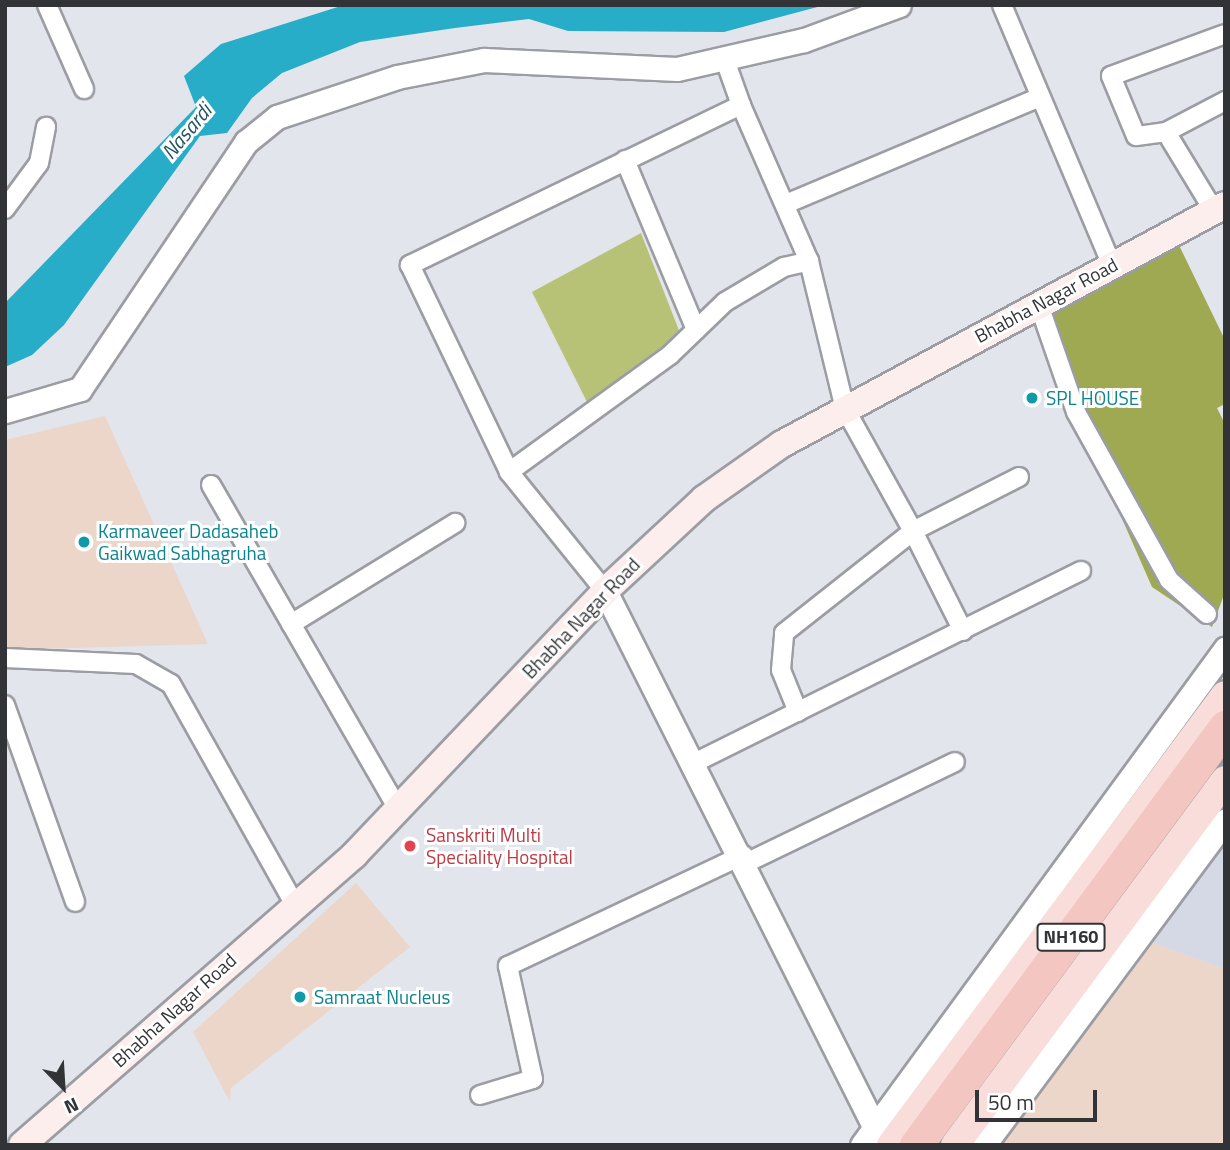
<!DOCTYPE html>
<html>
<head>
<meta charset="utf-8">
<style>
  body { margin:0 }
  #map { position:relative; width:1230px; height:1150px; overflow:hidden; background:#e2e5eb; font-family:"Titillium Web",sans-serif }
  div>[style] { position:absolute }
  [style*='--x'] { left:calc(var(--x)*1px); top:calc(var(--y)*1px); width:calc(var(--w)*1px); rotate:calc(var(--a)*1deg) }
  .commercial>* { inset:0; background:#ecd6c9 }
  .built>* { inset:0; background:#d4d9e5 }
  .green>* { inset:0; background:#b8c276 }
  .forest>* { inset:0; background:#9fa951 }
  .water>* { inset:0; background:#27adc7 }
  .roads { filter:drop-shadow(2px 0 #9b9da3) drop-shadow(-2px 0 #9b9da3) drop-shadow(0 2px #9b9da3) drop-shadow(0 -2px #9b9da3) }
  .minor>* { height:18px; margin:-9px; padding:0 9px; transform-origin:9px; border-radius:9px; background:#fff }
  .tertiary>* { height:23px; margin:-11.5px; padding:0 11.5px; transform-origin:11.5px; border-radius:11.5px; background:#fff }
  .secondary>* { height:26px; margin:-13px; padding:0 13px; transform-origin:13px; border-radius:13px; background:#fceeed }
  .primary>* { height:28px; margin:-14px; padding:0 14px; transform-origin:14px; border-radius:14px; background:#f8ddda }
  .motorway>* { height:33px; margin:-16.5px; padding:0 16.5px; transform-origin:16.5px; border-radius:16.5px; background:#f4c6c2 }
  .dots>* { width:19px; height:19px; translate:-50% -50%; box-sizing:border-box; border:4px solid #fff; border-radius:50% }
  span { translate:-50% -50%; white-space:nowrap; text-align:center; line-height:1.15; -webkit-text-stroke:6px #fff; paint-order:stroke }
  .shield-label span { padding:2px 5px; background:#fff; border:2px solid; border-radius:5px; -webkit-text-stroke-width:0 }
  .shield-label { font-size:18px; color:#323336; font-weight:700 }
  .street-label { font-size:19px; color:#323336 }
  .culture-label { font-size:19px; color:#0d838f }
  .left { translate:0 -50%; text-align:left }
  .health-label { font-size:19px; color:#be3a42 }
  .water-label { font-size:21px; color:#225661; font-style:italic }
  .frame { position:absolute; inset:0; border:7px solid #323336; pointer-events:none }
  .north { position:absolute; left:28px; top:1052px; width:70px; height:70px; -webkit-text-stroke:5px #fff; paint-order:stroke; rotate:156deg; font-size:19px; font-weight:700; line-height:28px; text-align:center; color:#323336 }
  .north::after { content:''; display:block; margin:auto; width:24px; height:32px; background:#323336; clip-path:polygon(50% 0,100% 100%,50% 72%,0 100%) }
  .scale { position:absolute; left:975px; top:1090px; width:122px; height:32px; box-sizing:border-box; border:4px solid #323336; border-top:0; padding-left:9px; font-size:21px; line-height:24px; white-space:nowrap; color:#323336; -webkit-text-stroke:5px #fff; paint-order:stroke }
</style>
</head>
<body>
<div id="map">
  <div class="commercial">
    <div style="clip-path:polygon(105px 416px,208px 644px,5px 650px,5px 440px)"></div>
    <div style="clip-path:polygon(356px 883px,410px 947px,231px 1088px,230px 1102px,193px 1032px)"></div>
    <div style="clip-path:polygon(1145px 940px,1225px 969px,1225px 1145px,994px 1145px)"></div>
  </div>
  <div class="built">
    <div style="clip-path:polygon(1225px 839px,1225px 969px,1145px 940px)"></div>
  </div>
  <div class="green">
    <div style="clip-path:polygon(641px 233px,680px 333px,587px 402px,532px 292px)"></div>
  </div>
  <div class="forest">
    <div style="clip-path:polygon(1176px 239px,1225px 340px,1225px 404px,1217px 408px,1225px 424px,1225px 592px,1212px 627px,1152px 587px,1033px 316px)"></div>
  </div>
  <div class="water">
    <div style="clip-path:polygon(344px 5px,825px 5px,724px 32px,568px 31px,529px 19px,455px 28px,360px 42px,282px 73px,252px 98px,227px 133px,200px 136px,64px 325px,32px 355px,5px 367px,5px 303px,196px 107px,184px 76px,221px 44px)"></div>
  </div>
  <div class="roads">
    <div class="minor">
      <div style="--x:47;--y:5;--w:92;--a:66.2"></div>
      <div style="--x:1002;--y:5;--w:283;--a:67.1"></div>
      <div style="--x:725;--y:60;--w:48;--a:70.4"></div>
      <div style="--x:1166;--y:132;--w:30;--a:172"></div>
      <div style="--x:1136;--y:136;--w:65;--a:-112.6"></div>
      <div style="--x:1111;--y:76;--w:121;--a:-20.2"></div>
      <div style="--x:625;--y:160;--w:184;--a:67.3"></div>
      <div style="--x:788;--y:203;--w:273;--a:-22.8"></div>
      <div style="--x:5;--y:209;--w:57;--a:-53.5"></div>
      <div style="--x:39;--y:163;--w:37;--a:-79"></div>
      <div style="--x:1214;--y:211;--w:92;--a:-121.3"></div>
      <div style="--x:1166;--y:132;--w:67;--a:-27.7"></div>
      <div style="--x:1039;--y:305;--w:113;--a:70.9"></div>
      <div style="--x:1076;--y:412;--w:192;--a:61"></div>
      <div style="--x:1169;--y:580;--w:51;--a:41.8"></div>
      <div style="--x:509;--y:472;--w:199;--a:-36"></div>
      <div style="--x:670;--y:355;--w:76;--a:-43.9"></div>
      <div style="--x:725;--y:302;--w:69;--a:-30.7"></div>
      <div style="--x:784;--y:267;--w:26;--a:-13"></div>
      <div style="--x:809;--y:261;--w:170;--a:-113.6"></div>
      <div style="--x:741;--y:105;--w:368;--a:154.2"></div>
      <div style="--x:410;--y:265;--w:229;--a:64.4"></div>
      <div style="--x:509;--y:472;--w:153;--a:51.1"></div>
      <div style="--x:211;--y:485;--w:372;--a:60"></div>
      <div style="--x:291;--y:624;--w:193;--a:-31.6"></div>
      <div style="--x:963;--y:631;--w:112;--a:-116.6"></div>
      <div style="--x:913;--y:531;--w:119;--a:-27"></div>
      <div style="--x:5;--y:658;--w:131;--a:2.6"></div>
      <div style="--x:136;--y:664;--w:40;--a:29.7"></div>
      <div style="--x:171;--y:684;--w:251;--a:60.7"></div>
      <div style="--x:5;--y:705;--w:209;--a:70.4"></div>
      <div style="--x:798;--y:712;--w:45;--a:-112"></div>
      <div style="--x:781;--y:670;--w:37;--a:-85"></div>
      <div style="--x:784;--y:633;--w:164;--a:-38.3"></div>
      <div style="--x:913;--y:531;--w:140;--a:-119.1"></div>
      <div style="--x:845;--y:409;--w:152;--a:-103.7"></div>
      <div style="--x:696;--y:762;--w:430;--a:-26.4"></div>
      <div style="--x:746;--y:863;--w:232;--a:-25.8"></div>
      <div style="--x:480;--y:1095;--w:55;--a:-16.8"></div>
      <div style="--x:533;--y:1079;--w:116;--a:-102.5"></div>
      <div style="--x:508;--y:966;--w:260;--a:-25.3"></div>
    </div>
    <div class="tertiary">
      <div style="--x:5;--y:411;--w:78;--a:-16.3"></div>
      <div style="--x:80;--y:389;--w:298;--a:-56.1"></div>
      <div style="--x:246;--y:142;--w:40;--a:-39"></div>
      <div style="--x:277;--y:117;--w:126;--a:-18.4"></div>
      <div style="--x:397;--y:77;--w:89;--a:-11.1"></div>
      <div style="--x:484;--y:60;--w:193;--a:2.7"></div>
      <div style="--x:677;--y:69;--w:130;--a:-12.9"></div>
      <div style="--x:804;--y:40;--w:101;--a:-20.2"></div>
      <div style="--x:605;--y:591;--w:601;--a:63.31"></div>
      <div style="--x:862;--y:1145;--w:615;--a:-53.8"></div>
      <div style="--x:984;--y:1145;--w:404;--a:-53.4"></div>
    </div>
    <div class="secondary">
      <div style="--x:22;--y:1145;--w:441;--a:-41.1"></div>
      <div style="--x:354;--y:855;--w:364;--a:-46.4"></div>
      <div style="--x:605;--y:591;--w:135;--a:-42.9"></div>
      <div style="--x:704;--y:499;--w:95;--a:-35.2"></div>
      <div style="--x:782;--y:444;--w:503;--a:-28.35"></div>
    </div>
    <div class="primary">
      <div style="--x:891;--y:1145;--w:560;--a:-53.42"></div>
      <div style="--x:955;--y:1145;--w:454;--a:-53.5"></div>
    </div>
    <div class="motorway">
      <div style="--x:916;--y:1145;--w:520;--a:-53.53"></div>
    </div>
  </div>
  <div class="dots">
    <div style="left:1032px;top:398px;background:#0f9aa8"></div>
    <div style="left:84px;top:542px;background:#0f9aa8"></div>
    <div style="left:410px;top:846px;background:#e0444e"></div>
    <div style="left:300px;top:997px;background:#0f9aa8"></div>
  </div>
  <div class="shield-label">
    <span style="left:1071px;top:937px">NH160</span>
  </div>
  <div class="street-label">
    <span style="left:1046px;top:300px;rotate:-28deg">Bhabha Nagar Road</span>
    <span style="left:581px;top:618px;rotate:-46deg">Bhabha Nagar Road</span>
    <span style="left:174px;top:1010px;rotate:-42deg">Bhabha Nagar Road</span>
  </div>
  <div class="culture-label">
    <span class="left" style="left:1046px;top:398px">SPL HOUSE</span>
    <span class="left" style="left:98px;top:542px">Karmaveer Dadasaheb<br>Gaikwad Sabhagruha</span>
    <span class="left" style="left:314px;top:997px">Samraat Nucleus</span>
  </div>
  <div class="health-label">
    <span class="left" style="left:426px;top:846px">Sanskriti Multi<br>Speciality Hospital</span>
  </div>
  <div class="water-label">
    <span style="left:186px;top:131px;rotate:-50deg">Nasardi</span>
  </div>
  <div class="frame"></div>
  <div class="north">N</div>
  <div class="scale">50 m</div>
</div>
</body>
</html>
